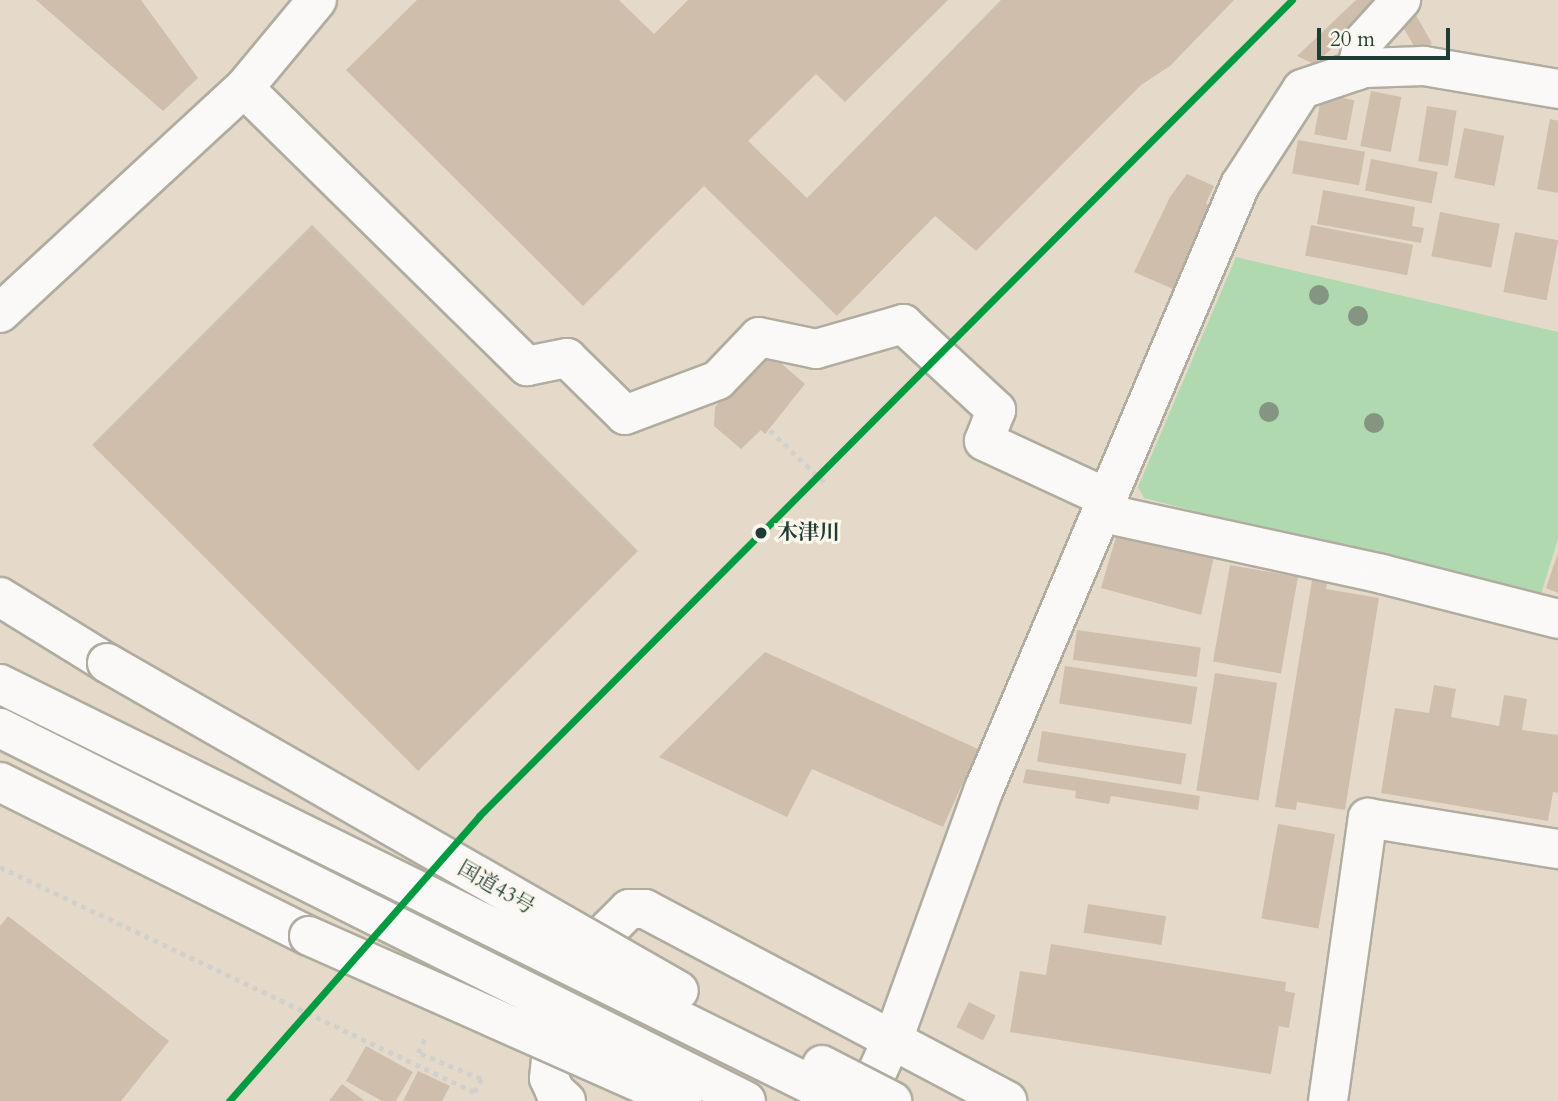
<!DOCTYPE html>
<html>
<head>
<meta charset="utf-8">
<style>
  body { margin:0 }
  #map { position:relative; width:1558px; height:1101px; overflow:hidden; background:#e5dac9; font-family:Cardo,"Noto Serif JP",serif }
  div>[style] { position:absolute }
  [style*='--x'] { left:calc(var(--x)*1px); top:calc(var(--y)*1px); width:calc(var(--w)*1px); rotate:calc(var(--a)*1deg) }
  .green>* { inset:0; background:#b1d9af }
  .building>* { inset:0; background:#cfbeac; transform-origin:0 0 }
  .path>* { height:4.5px; margin-top:-2.25px; transform-origin:0; background:repeating-linear-gradient(90deg,#d1d0cc 0 5px,transparent 0 10px) }
  .roads { filter:drop-shadow(2px 0 #b0aca0) drop-shadow(-2px 0 #b0aca0) drop-shadow(0 2px #b0aca0) drop-shadow(0 -2px #b0aca0) }
  .street>* { height:38px; margin:-19px; padding:0 19px; transform-origin:19px; border-radius:19px; background:#fbf9f7 }
  .highway>* { height:38px; margin:-19px; padding:0 19px; transform-origin:19px; border-radius:19px; background:#fbf9f7 }
  .bridges { filter:drop-shadow(2px 0 #b0aca0) drop-shadow(-2px 0 #b0aca0) drop-shadow(0 2px #b0aca0) drop-shadow(0 -2px #b0aca0) }
  .highway-bridge>* { height:38px; margin:-19px; padding:0 19px; transform-origin:19px; border-radius:19px; background:#fbf9f7 }
  .rail-1>* { height:7px; margin:-3.5px; padding:0 3.5px; transform-origin:3.5px; border-radius:3.5px; background:#009a41 }
  .trees>* { width:20px; height:20px; margin:-10px; border-radius:50%; background:#849582 }
  .dots>* { width:19px; height:19px; translate:-50% -50%; box-sizing:border-box; border:4px solid #fbf7ec; border-radius:50% }
  span { translate:-50% -50%; white-space:nowrap; text-align:center; line-height:1.15; -webkit-text-stroke:6px #fbf7ec; paint-order:stroke }
  .stop-label { font-size:21px; color:#1f3d34; font-weight:700 }
  .left { translate:0 -50%; text-align:left }
  .street-label { font-size:21px; color:#1f3d34 }
  .scale { position:absolute; left:1317px; top:28px; width:133px; height:32px; box-sizing:border-box; border:4px solid #1f3d34; border-top:0; padding-left:9px; font-size:21px; line-height:24px; white-space:nowrap; color:#1f3d34; -webkit-text-stroke:5px #fbf7ec; paint-order:stroke }
</style>
</head>
<body>
<div id="map">
  <div class="green">
    <div style="clip-path:polygon(1236px 257px,1558px 332px,1558px 539px,1539px 600px,1144px 498px,1138px 487px)"></div>
  </div>
  <div class="building">
    <div style="clip-path:polygon(36px 0,141px 0,198px 78px,163px 111px)"></div>
    <div style="clip-path:polygon(417px 0,619px 0,654px 34px,688px 0,948px 0,845px 102px,816px 74px,748px 141px,807px 198px,1001px 0,1234px 0,1170px 66px,1141px 85px,976px 251px,935px 216px,837px 316px,704px 186px,583px 306px,346px 70px)"></div>
    <div style="clip-path:polygon(1356px 0,1378px 0,1383px 5px,1314px 64px,1297px 56px)"></div>
    <div style="left:1414px;top:12px;width:36px;height:17px;rotate:60deg"></div>
    <div style="left:1371px;top:91px;width:31px;height:56px;rotate:11deg"></div>
    <div style="left:1322px;top:94px;width:33px;height:41px;rotate:11deg"></div>
    <div style="left:1427px;top:106px;width:30px;height:56px;rotate:9deg"></div>
    <div style="clip-path:polygon(1550px 119px,1558px 121px,1558px 193px,1537px 189px)"></div>
    <div style="left:1464px;top:128px;width:41px;height:51px;rotate:11deg"></div>
    <div style="left:1298px;top:140px;width:68px;height:34px;rotate:10deg"></div>
    <div style="left:1371px;top:159px;width:68px;height:32px;rotate:11deg"></div>
    <div style="clip-path:polygon(1187px 174px,1214px 186px,1206px 203px,1212px 210px,1175px 290px,1134px 272px,1170px 197px)"></div>
    <div style="clip-path:polygon(1323px 190px,1415px 207px,1412px 226px,1424px 228px,1421px 243px,1317px 224px)"></div>
    <div style="left:1440px;top:212px;width:61px;height:45px;rotate:11deg"></div>
    <div style="left:312px;top:225px;width:461px;height:311px;rotate:45deg"></div>
    <div style="left:1311px;top:225px;width:104px;height:31px;rotate:11deg"></div>
    <div style="left:1515px;top:232px;width:44px;height:61px;rotate:11deg"></div>
    <div style="clip-path:polygon(767px 351px,805px 384px,765px 434px,761px 430px,741px 449px,714px 426px,715px 407px)"></div>
    <div style="clip-path:polygon(1129px 532px,1215px 552px,1201px 615px,1101px 588px,1116px 537px)"></div>
    <div style="clip-path:polygon(1558px 553px,1558px 593px,1546px 588px)"></div>
    <div style="left:1230px;top:565px;width:69px;height:98px;rotate:10deg"></div>
    <div style="clip-path:polygon(1312px 580px,1327px 583px,1326px 589px,1379px 598px,1345px 810px,1297px 802px,1296px 810px,1275px 807px)"></div>
    <div style="left:1077px;top:630px;width:125px;height:30px;rotate:8deg"></div>
    <div style="clip-path:polygon(765px 652px,978px 749px,943px 827px,812px 769px,787px 817px,659px 757px)"></div>
    <div style="left:1065px;top:666px;width:134px;height:38px;rotate:9deg"></div>
    <div style="left:1215px;top:673px;width:63px;height:119px;rotate:9deg"></div>
    <div style="clip-path:polygon(1434px 685px,1456px 689px,1451px 717px,1499px 726px,1504px 695px,1527px 699px,1522px 730px,1558px 735px,1558px 793px,1553px 792px,1548px 821px,1381px 793px,1395px 708px,1429px 713px)"></div>
    <div style="left:1042px;top:731px;width:146px;height:31px;rotate:9deg"></div>
    <div style="clip-path:polygon(1026px 769px,1200px 796px,1198px 810px,1111px 796px,1109px 804px,1075px 798px,1076px 791px,1023px 783px)"></div>
    <div style="left:1278px;top:824px;width:58px;height:96px;rotate:10deg"></div>
    <div style="left:1088px;top:904px;width:79px;height:29px;rotate:9deg"></div>
    <div style="clip-path:polygon(8px 916px,169px 1041px,121px 1101px,0 1101px,0 926px)"></div>
    <div style="clip-path:polygon(1051px 944px,1286px 982px,1285px 991px,1295px 993px,1289px 1028px,1279px 1026px,1271px 1074px,1010px 1032px,1020px 971px,1046px 975px)"></div>
    <div style="left:969px;top:1002px;width:30px;height:28px;rotate:27deg"></div>
    <div style="clip-path:polygon(366px 1046px,413px 1072px,396px 1101px,382px 1101px,346px 1081px)"></div>
    <div style="clip-path:polygon(418px 1071px,450px 1086px,442px 1101px,403px 1101px)"></div>
    <div style="clip-path:polygon(342px 1084px,365px 1101px,329px 1101px)"></div>
  </div>
  <div class="path">
    <div style="--x:770;--y:430;--w:79;--a:44"></div>
    <div style="--x:0;--y:867;--w:525;--a:25.39"></div>
    <div style="--x:474;--y:1092;--w:15;--a:-62"></div>
    <div style="--x:481;--y:1079;--w:68;--a:-157.6"></div>
    <div style="--x:418;--y:1053;--w:20;--a:-66"></div>
  </div>
  <div class="roads">
    <div class="street">
      <div style="--x:1356;--y:71;--w:30;--a:-76"></div>
      <div style="--x:1363;--y:42;--w:57;--a:-47.9"></div>
      <div style="--x:244;--y:88;--w:397;--a:44.5"></div>
      <div style="--x:527;--y:366;--w:41;--a:-11.3"></div>
      <div style="--x:567;--y:358;--w:81;--a:44.5"></div>
      <div style="--x:625;--y:415;--w:99;--a:-20.6"></div>
      <div style="--x:718;--y:380;--w:59;--a:-46.4"></div>
      <div style="--x:759;--y:337;--w:58;--a:11.9"></div>
      <div style="--x:816;--y:349;--w:91;--a:-16"></div>
      <div style="--x:903;--y:324;--w:127;--a:42.8"></div>
      <div style="--x:996;--y:410;--w:33;--a:111"></div>
      <div style="--x:984;--y:441;--w:138;--a:24.9"></div>
      <div style="--x:0;--y:313;--w:332;--a:-42.7"></div>
      <div style="--x:244;--y:88;--w:114;--a:-50.3"></div>
      <div style="--x:1103;--y:513;--w:286;--a:12.3"></div>
      <div style="--x:1382;--y:574;--w:182;--a:14.3"></div>
      <div style="--x:864;--y:1101;--w:82;--a:-65.6"></div>
      <div style="--x:898;--y:1026;--w:252;--a:-70.1"></div>
      <div style="--x:984;--y:789;--w:656;--a:-67.03"></div>
      <div style="--x:1240;--y:185;--w:114;--a:-57.1"></div>
      <div style="--x:1302;--y:89;--w:65;--a:-18.7"></div>
      <div style="--x:1364;--y:68;--w:60;--a:-1.9"></div>
      <div style="--x:1424;--y:66;--w:136;--a:9.7"></div>
      <div style="--x:1328;--y:1101;--w:286;--a:-82"></div>
      <div style="--x:1368;--y:818;--w:193;--a:9.3"></div>
    </div>
    <div class="highway">
      <div style="--x:0;--y:597;--w:126;--a:31.7"></div>
      <div style="--x:0;--y:782;--w:345;--a:26.5"></div>
      <div style="--x:566;--y:1101;--w:15;--a:-138"></div>
      <div style="--x:555;--y:1091;--w:14;--a:-115"></div>
      <div style="--x:549;--y:1078;--w:30;--a:-84"></div>
      <div style="--x:552;--y:1048;--w:132;--a:-64.4"></div>
      <div style="--x:609;--y:929;--w:28;--a:-45"></div>
      <div style="--x:629;--y:909;--w:16;--a:0"></div>
      <div style="--x:645;--y:909;--w:410;--a:27.9"></div>
    </div>
  </div>
  <div class="bridges">
    <div class="highway-bridge">
      <div style="--x:107;--y:663;--w:659;--a:29.83"></div>
      <div style="--x:0;--y:684;--w:941;--a:26.29"></div>
      <div style="--x:0;--y:728;--w:834;--a:26.57"></div>
      <div style="--x:309;--y:936;--w:408;--a:23.9"></div>
      <div style="--x:822;--y:1065;--w:79;--a:27.2"></div>
    </div>
  </div>
  <div class="rail-1">
    <div style="--x:229;--y:1101;--w:379;--a:-48.7"></div>
    <div style="--x:479;--y:816;--w:1152;--a:-45.11"></div>
  </div>
  <div class="trees">
    <div style="left:1319px;top:295px"></div>
    <div style="left:1358px;top:316px"></div>
    <div style="left:1269px;top:412px"></div>
    <div style="left:1374px;top:423px"></div>
  </div>
  <div class="dots">
    <div style="left:761px;top:533px;background:#1f3d34"></div>
  </div>
  <div class="stop-label">
    <span class="left" style="left:777px;top:533px">木津川</span>
  </div>
  <div class="street-label">
    <span style="left:496px;top:888px;rotate:30deg">国道43号</span>
  </div>
  <div class="scale">20 m</div>
</div>
</body>
</html>
